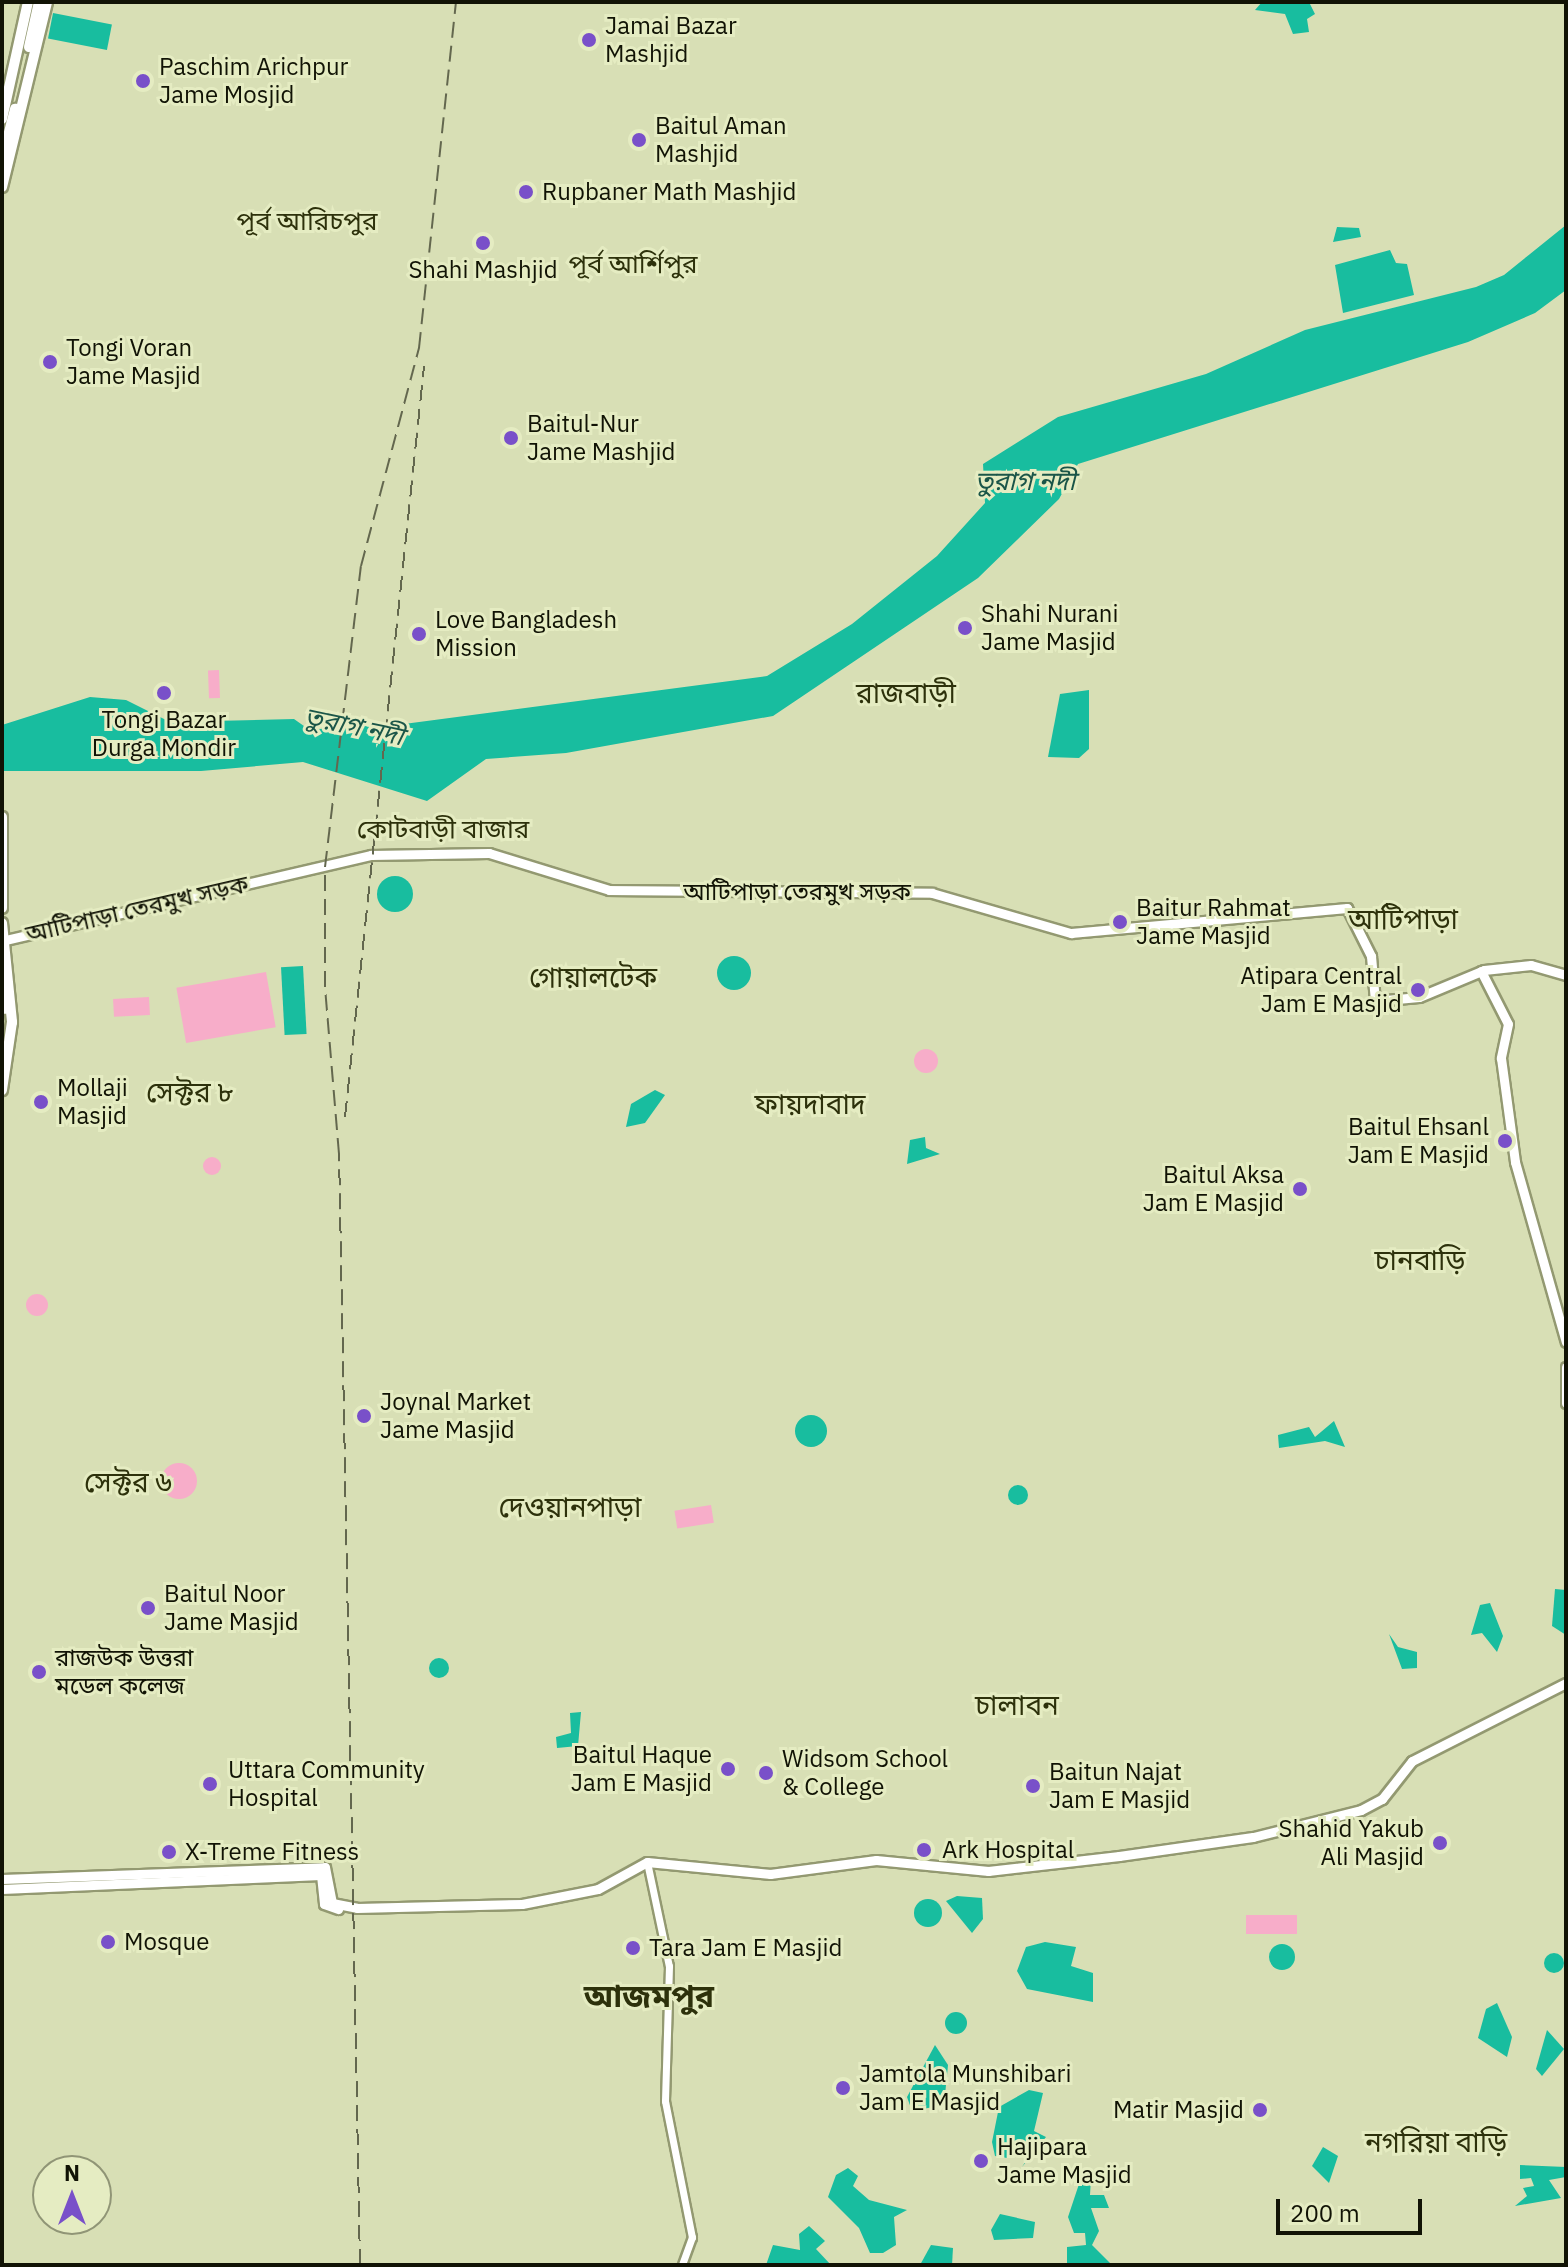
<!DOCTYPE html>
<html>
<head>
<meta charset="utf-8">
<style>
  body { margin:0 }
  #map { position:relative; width:1568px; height:2267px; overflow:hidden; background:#d8dfb5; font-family:"IBM Plex Sans","Noto Sans Bengali",sans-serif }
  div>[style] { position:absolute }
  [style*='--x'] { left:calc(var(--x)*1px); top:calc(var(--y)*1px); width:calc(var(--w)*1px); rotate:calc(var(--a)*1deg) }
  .green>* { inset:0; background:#f7adc9; transform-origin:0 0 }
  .round { border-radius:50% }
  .water>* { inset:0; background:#18bd9f; transform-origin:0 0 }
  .roads { filter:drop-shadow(2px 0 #939971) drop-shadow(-2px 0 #939971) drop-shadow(0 2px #939971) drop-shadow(0 -2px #939971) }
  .minor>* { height:7px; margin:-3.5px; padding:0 3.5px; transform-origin:3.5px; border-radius:3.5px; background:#fff }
  .major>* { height:9px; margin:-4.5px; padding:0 4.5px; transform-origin:4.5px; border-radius:4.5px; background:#fff }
  .highway>* { height:10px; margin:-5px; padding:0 5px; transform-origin:5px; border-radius:5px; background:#fff }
  .rail>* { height:2px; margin-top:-1px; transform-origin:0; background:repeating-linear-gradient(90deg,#63674e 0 16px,transparent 0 24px) }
  .dots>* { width:22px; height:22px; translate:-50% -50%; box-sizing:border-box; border:4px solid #e5ecc2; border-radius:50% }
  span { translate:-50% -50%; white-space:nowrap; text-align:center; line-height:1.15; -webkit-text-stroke:6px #e5ecc2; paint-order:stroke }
  .poi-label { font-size:24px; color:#111305 }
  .left { translate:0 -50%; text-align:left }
  .right { translate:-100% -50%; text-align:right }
  .street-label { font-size:24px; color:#111305 }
  .neighbourhood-label { font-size:26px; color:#2d310b }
  .water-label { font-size:26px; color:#1a5548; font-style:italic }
  .quarter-label { font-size:28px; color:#2d310b }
  .district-label { font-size:32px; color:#2d310b; font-weight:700 }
  .frame { position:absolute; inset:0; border:4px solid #111305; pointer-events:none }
  .north { position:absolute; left:32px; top:2155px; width:80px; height:80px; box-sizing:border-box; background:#e5ecc2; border:2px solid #909576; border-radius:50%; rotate:0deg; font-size:22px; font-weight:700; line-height:32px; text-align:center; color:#111305 }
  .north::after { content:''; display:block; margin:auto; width:28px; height:36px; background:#7950c9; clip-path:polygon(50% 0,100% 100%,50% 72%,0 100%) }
  .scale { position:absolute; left:1276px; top:2199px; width:146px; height:36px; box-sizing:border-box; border:4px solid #111305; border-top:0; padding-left:10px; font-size:24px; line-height:28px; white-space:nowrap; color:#111305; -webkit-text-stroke:6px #e5ecc2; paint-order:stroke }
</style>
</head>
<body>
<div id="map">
  <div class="green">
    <div style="left:219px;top:670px;width:28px;height:11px;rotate:88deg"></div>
    <div style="left:266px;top:972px;width:56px;height:91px;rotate:80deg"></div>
    <div style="left:149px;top:997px;width:18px;height:36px;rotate:87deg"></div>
    <div class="round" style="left:914px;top:1049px;width:24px;height:24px"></div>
    <div class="round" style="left:203px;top:1157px;width:18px;height:18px"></div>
    <div class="round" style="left:26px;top:1294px;width:22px;height:22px"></div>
    <div class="round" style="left:161px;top:1463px;width:36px;height:36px"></div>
    <div style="left:711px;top:1505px;width:18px;height:37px;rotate:81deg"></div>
    <div style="left:1246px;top:1915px;width:51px;height:19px"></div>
  </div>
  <div class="water">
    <div style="clip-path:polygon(1262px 2px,1309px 2px,1315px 14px,1307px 19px,1309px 32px,1293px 34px,1285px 14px,1255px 10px)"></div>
    <div style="left:53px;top:13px;width:60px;height:26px;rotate:11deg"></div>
    <div style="clip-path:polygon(1566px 225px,1566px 290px,1535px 313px,1468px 342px,1078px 464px,1059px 499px,978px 578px,773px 716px,566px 753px,486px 759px,427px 801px,303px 762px,201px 771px,2px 771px,2px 725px,90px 697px,126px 700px,170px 722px,294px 719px,311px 731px,358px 721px,390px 735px,404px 724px,767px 676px,852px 624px,937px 556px,985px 503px,983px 464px,1058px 417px,1206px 374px,1305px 330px,1476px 287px,1504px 275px)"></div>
    <div style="clip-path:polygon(1337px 227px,1359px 228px,1361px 237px,1333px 242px)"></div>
    <div style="clip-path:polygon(1390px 250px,1396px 263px,1407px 264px,1414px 295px,1343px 313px,1335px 265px)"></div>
    <div style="clip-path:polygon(1089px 690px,1089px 749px,1079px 758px,1048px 757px,1060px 694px)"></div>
    <div class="round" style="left:377px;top:876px;width:36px;height:36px"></div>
    <div class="round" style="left:717px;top:956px;width:34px;height:34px"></div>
    <div style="left:303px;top:966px;width:68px;height:22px;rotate:87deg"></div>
    <div style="clip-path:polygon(655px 1090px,665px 1095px,645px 1123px,626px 1127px,631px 1104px)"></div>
    <div style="clip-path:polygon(925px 1137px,926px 1148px,940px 1154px,907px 1164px,910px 1140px)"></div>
    <div class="round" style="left:795px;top:1415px;width:32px;height:32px"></div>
    <div style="clip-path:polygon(1334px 1421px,1345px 1447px,1325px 1441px,1279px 1448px,1278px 1435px,1309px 1427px,1315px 1437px)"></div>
    <div class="round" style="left:1008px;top:1485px;width:20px;height:20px"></div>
    <div style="clip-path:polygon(1555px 1589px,1566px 1590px,1566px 1635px,1552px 1626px)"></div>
    <div style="clip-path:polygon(1490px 1603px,1503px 1636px,1497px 1652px,1482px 1633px,1471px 1635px,1480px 1605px)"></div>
    <div style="clip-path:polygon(1389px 1634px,1398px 1647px,1417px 1652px,1417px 1668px,1402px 1669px)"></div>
    <div class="round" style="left:429px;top:1658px;width:20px;height:20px"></div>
    <div style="clip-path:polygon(581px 1712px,578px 1746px,557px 1748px,556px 1737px,571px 1733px,570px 1713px)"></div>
    <div style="clip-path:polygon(957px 1896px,982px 1898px,983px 1919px,972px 1933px,946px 1901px)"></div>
    <div class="round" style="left:914px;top:1899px;width:28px;height:28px"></div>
    <div style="clip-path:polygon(1045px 1942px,1076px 1947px,1071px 1966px,1093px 1973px,1093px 2002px,1027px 1989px,1017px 1971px,1026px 1947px)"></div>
    <div class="round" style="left:1269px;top:1944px;width:26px;height:26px"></div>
    <div class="round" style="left:1544px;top:1953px;width:20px;height:20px"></div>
    <div style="clip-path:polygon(1497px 2003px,1512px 2037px,1507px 2057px,1478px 2038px,1486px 2009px)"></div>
    <div class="round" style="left:945px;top:2012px;width:22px;height:22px"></div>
    <div style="clip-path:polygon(1547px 2030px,1564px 2049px,1542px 2076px,1536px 2069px)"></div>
    <div style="clip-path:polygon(935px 2045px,948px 2065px,944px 2105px,912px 2111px,907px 2097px)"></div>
    <div style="clip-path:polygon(1029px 2090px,1043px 2093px,1034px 2131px,1046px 2137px,1022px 2167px,1033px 2150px,1026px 2143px,1018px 2139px,1007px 2158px,995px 2156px,992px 2142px,999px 2107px)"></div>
    <div style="clip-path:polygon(1323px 2147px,1338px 2156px,1329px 2183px,1312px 2166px)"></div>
    <div style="clip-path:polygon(1520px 2165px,1566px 2167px,1566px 2177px,1549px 2180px,1561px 2198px,1515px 2206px,1527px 2196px,1523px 2188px,1534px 2186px,1531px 2178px,1520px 2179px)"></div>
    <div style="clip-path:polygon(848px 2168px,858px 2176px,853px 2186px,869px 2200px,907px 2210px,894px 2217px,896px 2245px,883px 2253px,870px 2253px,859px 2228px,828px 2197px,836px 2175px)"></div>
    <div style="clip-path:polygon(1081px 2178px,1091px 2178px,1090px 2195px,1104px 2195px,1109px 2208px,1091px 2208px,1099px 2231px,1092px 2245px,1112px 2265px,1067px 2265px,1067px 2247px,1086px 2245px,1085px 2233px,1074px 2233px,1068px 2217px)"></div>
    <div style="clip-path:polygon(1000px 2214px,1035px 2222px,1033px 2238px,994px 2240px,991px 2230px)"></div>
    <div style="clip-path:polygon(809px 2226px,825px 2241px,816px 2249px,831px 2265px,766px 2265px,773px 2245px,800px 2250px,799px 2234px)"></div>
    <div style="clip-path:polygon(931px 2245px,953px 2248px,952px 2265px,920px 2265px)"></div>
  </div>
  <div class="roads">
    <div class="minor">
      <div style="--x:647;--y:1862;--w:106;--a:78.1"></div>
      <div style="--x:669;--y:1966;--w:135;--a:91.7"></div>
      <div style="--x:665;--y:2101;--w:139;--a:78.8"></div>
      <div style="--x:692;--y:2237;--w:30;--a:110"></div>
    </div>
    <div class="major">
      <div style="--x:5;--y:940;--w:376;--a:-13.1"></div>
      <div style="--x:371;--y:855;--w:118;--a:-1"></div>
      <div style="--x:489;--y:853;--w:126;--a:17.1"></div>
      <div style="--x:609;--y:890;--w:323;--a:0.5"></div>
      <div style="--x:932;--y:893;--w:145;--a:16.1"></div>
      <div style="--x:1071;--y:933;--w:277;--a:-5.2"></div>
      <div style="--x:1347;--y:908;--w:54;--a:63.4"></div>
      <div style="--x:1371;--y:956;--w:45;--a:84.9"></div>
      <div style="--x:1375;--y:1001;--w:44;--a:-5.2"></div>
      <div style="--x:1419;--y:997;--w:70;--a:-22.6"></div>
      <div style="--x:1484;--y:970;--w:47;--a:-6.1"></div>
      <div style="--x:1531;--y:965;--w:36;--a:16"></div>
      <div style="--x:1481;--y:971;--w:59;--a:63"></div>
      <div style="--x:1508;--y:1024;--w:35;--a:102"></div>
      <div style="--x:1501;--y:1058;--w:105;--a:82.3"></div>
      <div style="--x:1515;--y:1162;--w:187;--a:74.2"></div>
      <div style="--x:1566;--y:1367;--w:36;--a:90"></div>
      <div style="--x:2;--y:1879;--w:323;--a:-2.1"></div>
      <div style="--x:325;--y:1867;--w:37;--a:79"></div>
      <div style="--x:332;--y:1903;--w:25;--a:11"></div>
      <div style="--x:357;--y:1908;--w:165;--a:-1.4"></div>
      <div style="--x:522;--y:1904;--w:77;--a:-11.2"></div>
      <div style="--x:598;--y:1889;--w:56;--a:-28.9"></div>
      <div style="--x:647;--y:1862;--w:124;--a:5.6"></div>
      <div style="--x:770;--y:1874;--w:107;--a:-7.5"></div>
      <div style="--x:876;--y:1860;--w:113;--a:5.6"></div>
      <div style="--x:988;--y:1871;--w:132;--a:-6.5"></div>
      <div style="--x:1119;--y:1856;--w:135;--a:-8.1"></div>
      <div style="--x:1253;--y:1837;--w:111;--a:-14"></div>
      <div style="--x:1361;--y:1810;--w:24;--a:-28"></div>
      <div style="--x:1382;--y:1799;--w:48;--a:-51.7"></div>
      <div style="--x:1412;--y:1761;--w:173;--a:-26.9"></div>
      <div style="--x:2;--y:1889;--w:319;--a:-2.5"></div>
      <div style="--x:321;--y:1875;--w:29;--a:84"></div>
      <div style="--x:324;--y:1904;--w:15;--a:20"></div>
    </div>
    <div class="highway">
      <div style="--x:29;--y:47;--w:46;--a:-77.5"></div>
      <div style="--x:2;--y:119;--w:120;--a:-77.5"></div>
      <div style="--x:2;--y:159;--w:52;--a:-75.4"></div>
      <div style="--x:2;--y:187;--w:190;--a:-76.3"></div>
      <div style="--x:2;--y:817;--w:91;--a:90"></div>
      <div style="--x:2;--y:923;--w:100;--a:84.2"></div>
      <div style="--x:12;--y:1022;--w:69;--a:98.4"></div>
      <div style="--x:2;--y:971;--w:38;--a:85"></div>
    </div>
  </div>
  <div class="rail">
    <div style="--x:345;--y:1117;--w:755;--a:-83.99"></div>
    <div style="--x:360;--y:2265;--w:1111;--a:-91.08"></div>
    <div style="--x:339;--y:1154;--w:168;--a:-94.8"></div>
    <div style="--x:325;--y:987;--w:120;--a:-90"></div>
    <div style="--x:325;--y:867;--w:303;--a:-83.2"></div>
    <div style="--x:361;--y:566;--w:226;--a:-75.1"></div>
    <div style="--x:419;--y:348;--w:348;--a:-83.9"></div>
  </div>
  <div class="dots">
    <div style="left:589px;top:40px;background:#7950c9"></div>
    <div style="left:143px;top:81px;background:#7950c9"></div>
    <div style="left:639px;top:140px;background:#7950c9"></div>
    <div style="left:526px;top:192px;background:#7950c9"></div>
    <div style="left:483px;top:243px;background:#7950c9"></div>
    <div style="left:50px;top:362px;background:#7950c9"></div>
    <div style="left:511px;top:438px;background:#7950c9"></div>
    <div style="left:965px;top:628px;background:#7950c9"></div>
    <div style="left:419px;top:634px;background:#7950c9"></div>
    <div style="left:164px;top:693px;background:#7950c9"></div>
    <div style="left:1120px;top:922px;background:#7950c9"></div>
    <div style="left:1418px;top:990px;background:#7950c9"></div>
    <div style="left:41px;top:1102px;background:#7950c9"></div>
    <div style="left:1505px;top:1141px;background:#7950c9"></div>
    <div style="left:1300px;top:1189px;background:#7950c9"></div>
    <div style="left:364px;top:1416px;background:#7950c9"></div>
    <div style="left:148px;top:1608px;background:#7950c9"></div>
    <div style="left:39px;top:1672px;background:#7950c9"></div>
    <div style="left:728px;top:1769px;background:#7950c9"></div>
    <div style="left:766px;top:1773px;background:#7950c9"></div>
    <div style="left:210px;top:1784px;background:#7950c9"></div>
    <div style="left:1033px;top:1786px;background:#7950c9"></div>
    <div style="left:1440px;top:1843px;background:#7950c9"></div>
    <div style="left:924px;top:1850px;background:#7950c9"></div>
    <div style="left:169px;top:1852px;background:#7950c9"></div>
    <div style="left:108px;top:1942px;background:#7950c9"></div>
    <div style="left:633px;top:1948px;background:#7950c9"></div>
    <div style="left:843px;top:2088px;background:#7950c9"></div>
    <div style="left:1260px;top:2110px;background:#7950c9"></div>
    <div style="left:981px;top:2161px;background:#7950c9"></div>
  </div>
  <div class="poi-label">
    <span class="left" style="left:605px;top:40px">Jamai Bazar<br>Mashjid</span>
    <span class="left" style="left:159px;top:81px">Paschim Arichpur<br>Jame Mosjid</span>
    <span class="left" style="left:655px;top:140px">Baitul Aman<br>Mashjid</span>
    <span class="left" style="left:542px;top:192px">Rupbaner Math Mashjid</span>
    <span style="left:483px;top:270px">Shahi Mashjid</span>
    <span class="left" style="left:66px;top:362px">Tongi Voran<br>Jame Masjid</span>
    <span class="left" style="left:527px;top:438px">Baitul-Nur<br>Jame Mashjid</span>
    <span class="left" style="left:981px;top:628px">Shahi Nurani<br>Jame Masjid</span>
    <span class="left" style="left:435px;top:634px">Love Bangladesh<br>Mission</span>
    <span style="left:164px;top:734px">Tongi Bazar<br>Durga Mondir</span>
    <span class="left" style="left:1136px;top:922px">Baitur Rahmat<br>Jame Masjid</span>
    <span class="right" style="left:1402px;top:990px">Atipara Central<br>Jam E Masjid</span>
    <span class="left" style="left:57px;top:1102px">Mollaji<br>Masjid</span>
    <span class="right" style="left:1489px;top:1141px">Baitul Ehsanl<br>Jam E Masjid</span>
    <span class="right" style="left:1284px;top:1189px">Baitul Aksa<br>Jam E Masjid</span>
    <span class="left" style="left:380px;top:1416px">Joynal Market<br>Jame Masjid</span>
    <span class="left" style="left:164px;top:1608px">Baitul Noor<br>Jame Masjid</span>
    <span class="left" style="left:55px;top:1672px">রাজউক উত্তরা<br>মডেল কলেজ</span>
    <span class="right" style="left:712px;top:1769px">Baitul Haque<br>Jam E Masjid</span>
    <span class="left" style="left:782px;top:1773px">Widsom School<br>&amp; College</span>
    <span class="left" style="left:228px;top:1784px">Uttara Community<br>Hospital</span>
    <span class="left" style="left:1049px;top:1786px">Baitun Najat<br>Jam E Masjid</span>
    <span class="right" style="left:1424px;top:1843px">Shahid Yakub<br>Ali Masjid</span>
    <span class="left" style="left:942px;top:1850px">Ark Hospital</span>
    <span class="left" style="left:185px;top:1852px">X-Treme Fitness</span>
    <span class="left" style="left:124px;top:1942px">Mosque</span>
    <span class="left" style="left:649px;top:1948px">Tara Jam E Masjid</span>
    <span class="left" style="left:859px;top:2088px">Jamtola Munshibari<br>Jam E Masjid</span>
    <span class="right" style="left:1244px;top:2110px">Matir Masjid</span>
    <span class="left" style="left:997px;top:2161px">Hajipara<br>Jame Masjid</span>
  </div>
  <div class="street-label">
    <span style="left:797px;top:892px">আটিপাড়া তেরমুখ সড়ক</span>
    <span style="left:137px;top:909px;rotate:-13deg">আটিপাড়া তেরমুখ সড়ক</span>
  </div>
  <div class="neighbourhood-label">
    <span style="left:307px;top:221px">পূর্ব আরিচপুর</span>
    <span style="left:633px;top:264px">পূর্ব আর্শিপুর</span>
    <span style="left:443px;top:829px">কোটবাড়ী বাজার</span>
  </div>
  <div class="water-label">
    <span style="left:1025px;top:481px">তুরাগ নদী</span>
    <span style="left:354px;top:726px;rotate:12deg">তুরাগ নদী</span>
  </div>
  <div class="quarter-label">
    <span style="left:906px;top:693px">রাজবাড়ী</span>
    <span style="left:1403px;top:919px">আটিপাড়া</span>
    <span style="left:593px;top:977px">গোয়ালটেক</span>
    <span style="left:190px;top:1092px">সেক্টর ৮</span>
    <span style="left:810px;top:1104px">ফায়দাবাদ</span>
    <span style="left:1420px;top:1260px">চানবাড়ি</span>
    <span style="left:128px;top:1482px">সেক্টর ৬</span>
    <span style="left:570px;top:1507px">দেওয়ানপাড়া</span>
    <span style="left:1017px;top:1705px">চালাবন</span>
    <span style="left:1436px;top:2142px">নগরিয়া বাড়ি</span>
  </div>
  <div class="district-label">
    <span style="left:649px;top:1995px">আজমপুর</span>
  </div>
  <div class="frame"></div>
  <div class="north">N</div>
  <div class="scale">200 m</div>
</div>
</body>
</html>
